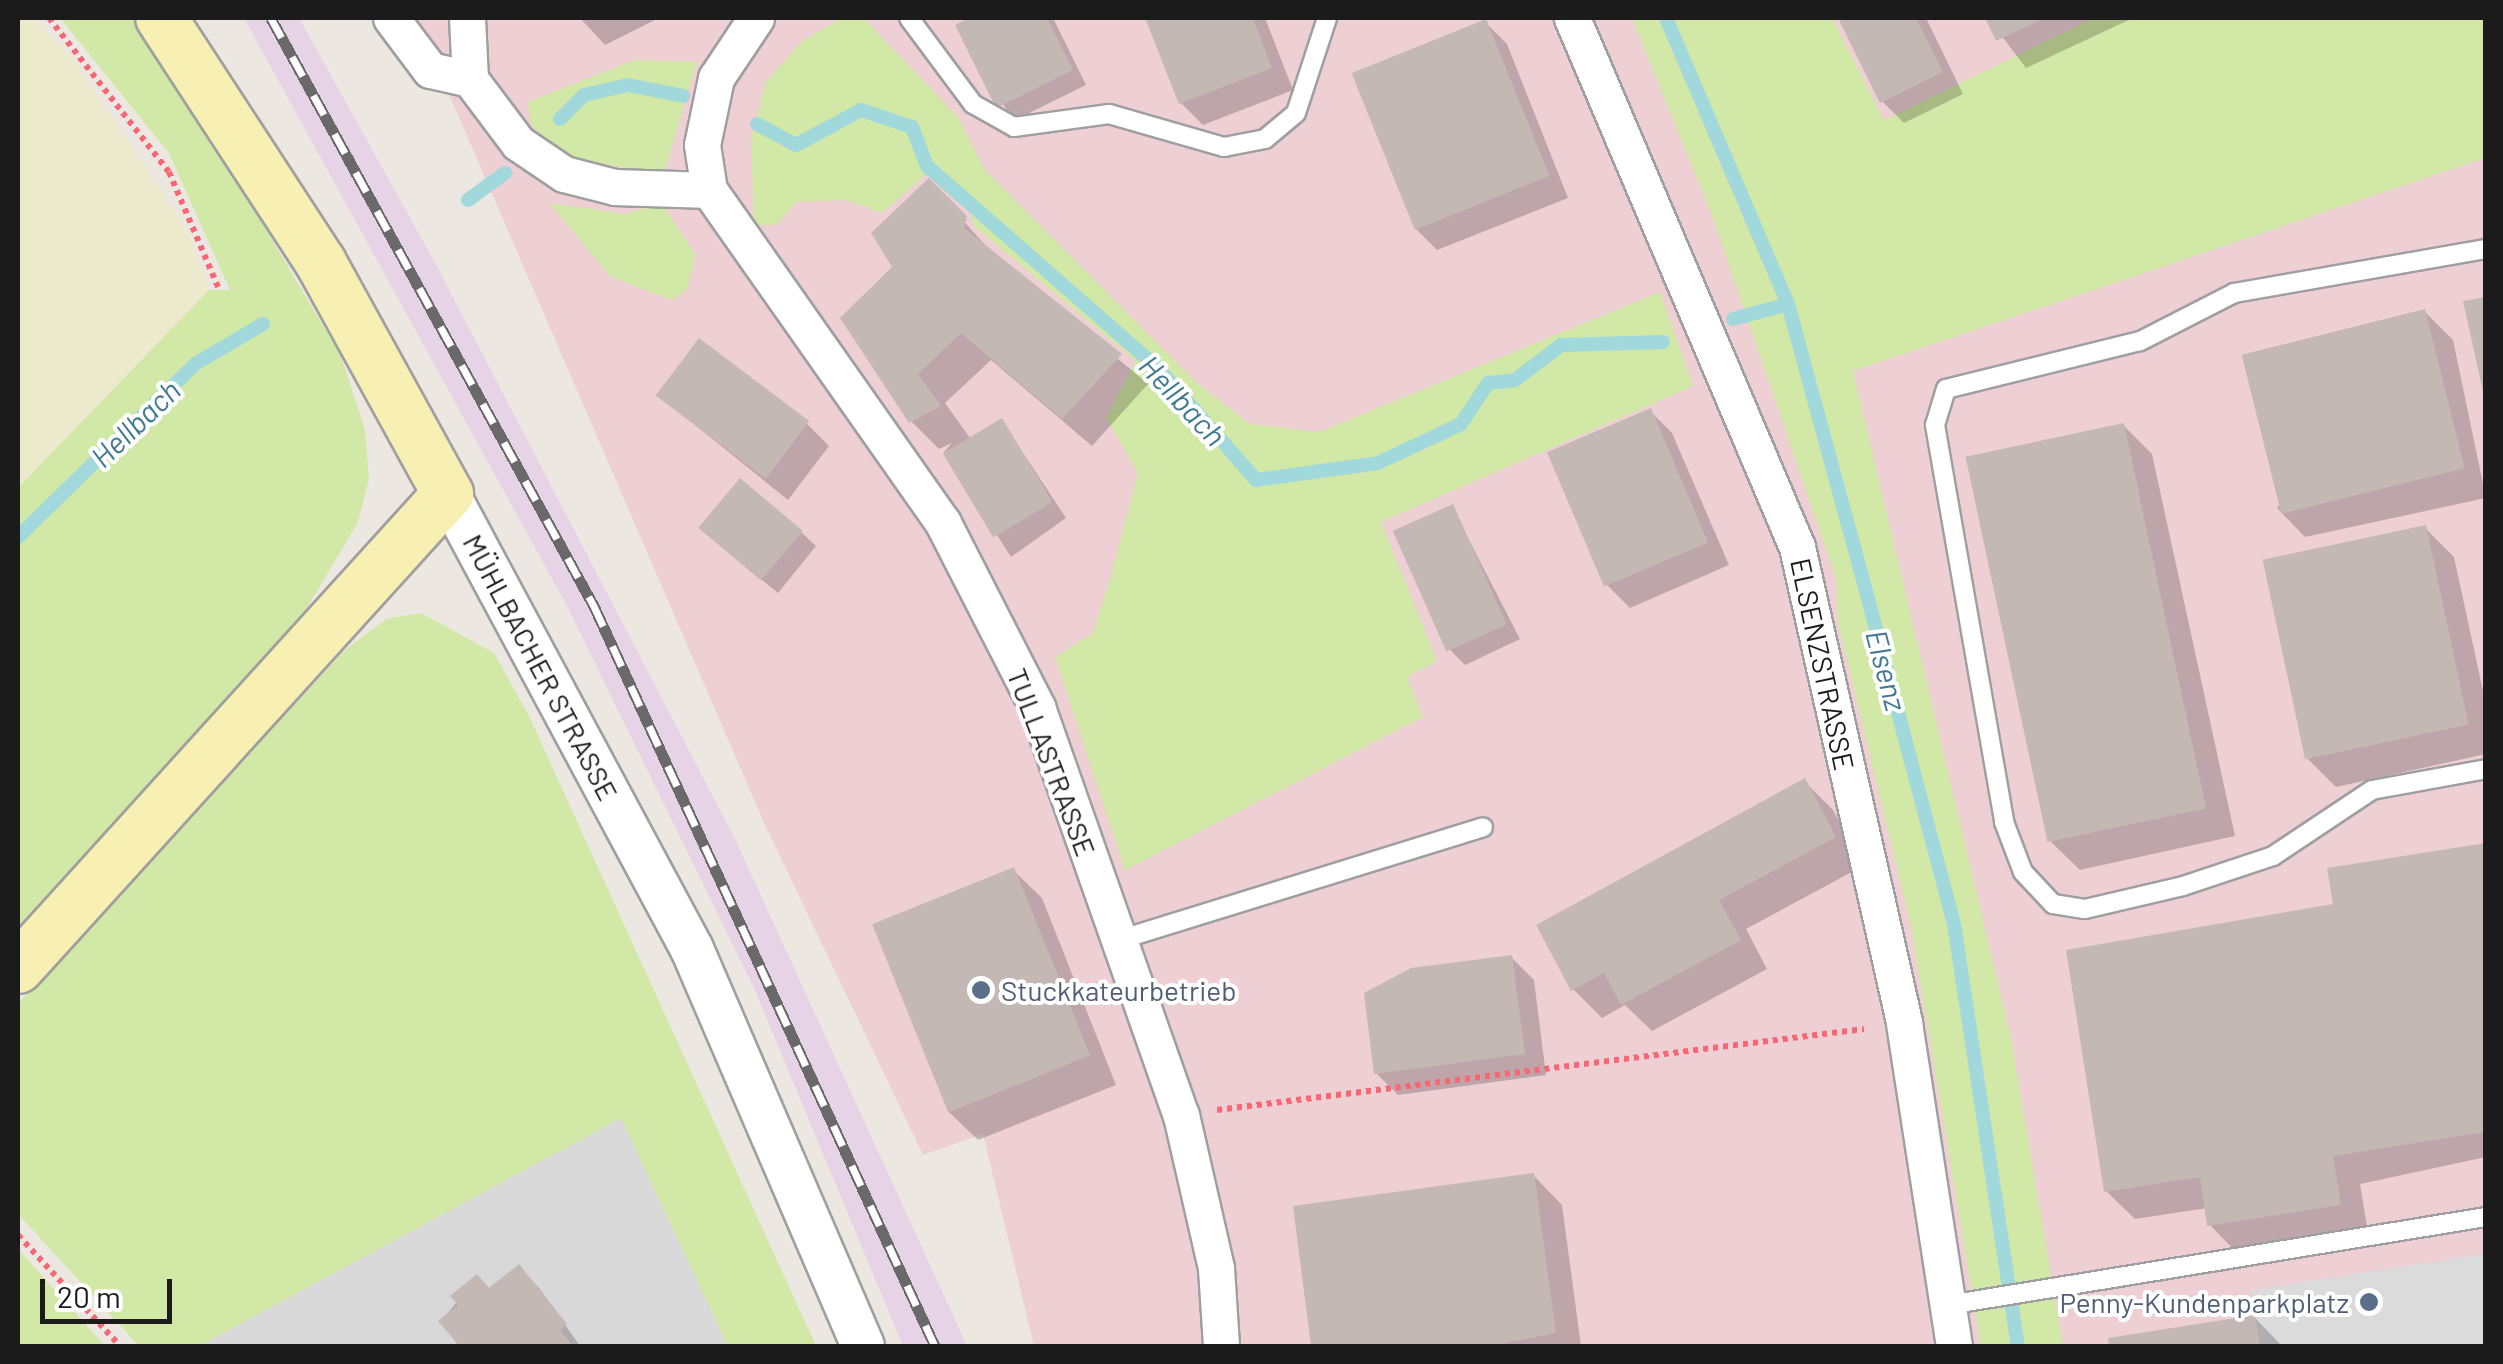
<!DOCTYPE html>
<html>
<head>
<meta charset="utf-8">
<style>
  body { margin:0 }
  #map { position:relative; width:2503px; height:1364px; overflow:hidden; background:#ede7e1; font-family:Barlow,sans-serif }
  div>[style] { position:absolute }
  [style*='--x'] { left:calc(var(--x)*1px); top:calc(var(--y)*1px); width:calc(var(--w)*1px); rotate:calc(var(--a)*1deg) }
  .residential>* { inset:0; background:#d9d8d8 }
  .commercial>* { inset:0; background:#eecfd4 }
  .industrial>* { inset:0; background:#e6d3e6 }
  .farmland>* { inset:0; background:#ece9cc }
  .grass>* { inset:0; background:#d2e8a6 }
  .parking>* { inset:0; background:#dbdbdb }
  .shadow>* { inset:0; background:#0003 }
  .stream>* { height:14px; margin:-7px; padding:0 7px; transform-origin:7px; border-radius:7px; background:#a1d8db }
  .building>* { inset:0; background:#c4b8b4; transform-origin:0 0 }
  .path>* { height:6px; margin-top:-3px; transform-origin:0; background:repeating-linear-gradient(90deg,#f86773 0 5px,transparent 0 10px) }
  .roads { filter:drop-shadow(2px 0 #9f9f9f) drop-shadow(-2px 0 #9f9f9f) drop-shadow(0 2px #9f9f9f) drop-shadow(0 -2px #9f9f9f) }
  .service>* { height:18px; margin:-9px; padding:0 9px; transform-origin:9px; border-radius:9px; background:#fff }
  .minor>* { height:35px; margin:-17.5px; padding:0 17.5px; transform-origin:17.5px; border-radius:17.5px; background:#fff }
  .tertiary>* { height:42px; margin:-21px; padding:0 21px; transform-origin:21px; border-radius:21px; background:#fff }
  .secondary>* { height:50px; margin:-25px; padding:0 25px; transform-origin:25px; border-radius:25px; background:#f8efb3 }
  .rail>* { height:11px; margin-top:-5.5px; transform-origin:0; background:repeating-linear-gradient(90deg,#fff 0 22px,#696969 0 44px); box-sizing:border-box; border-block:2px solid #696969 }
  .dots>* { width:28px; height:28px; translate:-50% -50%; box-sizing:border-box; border:5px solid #fff; border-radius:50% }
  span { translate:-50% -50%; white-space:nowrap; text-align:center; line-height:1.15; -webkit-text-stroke:8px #fff; paint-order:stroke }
  .street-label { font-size:28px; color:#1b1b1b }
  .service-label { font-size:28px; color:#4e5e75 }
  .left { translate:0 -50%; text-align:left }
  .right { translate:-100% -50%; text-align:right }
  .water-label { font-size:30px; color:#417992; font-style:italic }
  .frame { position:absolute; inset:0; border:20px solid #1b1b1b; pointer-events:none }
  .scale { position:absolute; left:40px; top:1279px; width:132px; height:45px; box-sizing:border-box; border:5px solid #1b1b1b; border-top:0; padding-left:12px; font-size:30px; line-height:35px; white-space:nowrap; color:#1b1b1b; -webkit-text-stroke:8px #fff; paint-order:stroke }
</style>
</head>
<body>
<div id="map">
  <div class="residential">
    <div style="clip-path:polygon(621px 1118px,728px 1346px,199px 1346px)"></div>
  </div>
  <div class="commercial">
    <div style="clip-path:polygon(416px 18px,2485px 18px,2485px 1346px,1034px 1346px,983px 1134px,923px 1155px,765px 825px)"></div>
  </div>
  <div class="industrial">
    <div style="clip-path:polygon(244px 18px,299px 18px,434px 261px,735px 839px,967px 1346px,903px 1346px,754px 988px,567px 606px)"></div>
  </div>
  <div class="farmland">
    <div style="clip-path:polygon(18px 18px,34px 18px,74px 60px,190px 235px,209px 290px,18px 488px)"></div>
  </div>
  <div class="grass">
    <div style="clip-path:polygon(60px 18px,133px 18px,161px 53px,341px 356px,365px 430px,369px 479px,358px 522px,307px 608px,18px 945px,18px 488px,209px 290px,230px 290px,169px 153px)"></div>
    <div style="clip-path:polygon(842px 18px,863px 18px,958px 117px,985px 170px,1198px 384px,1250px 424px,1319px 432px,1660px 292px,1693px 386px,1381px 522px,1437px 661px,1407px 677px,1423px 717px,1125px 870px,1055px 657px,1093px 633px,1110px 580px,1138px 473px,1106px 417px,1136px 361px,974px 226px,970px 211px,928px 173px,882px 213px,846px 200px,796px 202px,776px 225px,754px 225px,751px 139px,766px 82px,802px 41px)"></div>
    <div style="clip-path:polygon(1632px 18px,1832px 18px,1884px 120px,2094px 18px,2485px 18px,2485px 158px,1853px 371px,2011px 1038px,2063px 1346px,1981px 1346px,1911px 926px,1838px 623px,1836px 579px,1713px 218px)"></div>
    <div style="clip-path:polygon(634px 60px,697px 62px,663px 176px,559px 154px,531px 124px,528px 102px)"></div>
    <div style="clip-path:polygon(549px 203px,626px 214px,661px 203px,696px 255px,687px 289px,672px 300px,611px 277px)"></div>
    <div style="clip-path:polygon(421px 613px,494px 653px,529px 716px,816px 1346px,728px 1346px,621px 1118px,199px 1346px,139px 1346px,18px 1214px,18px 1004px,345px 650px,386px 619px)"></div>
    <div style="clip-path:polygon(18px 1249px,105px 1346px,18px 1346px)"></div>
  </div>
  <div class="parking">
    <div style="clip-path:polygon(2485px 1254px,2485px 1346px,2260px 1346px,2251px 1290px)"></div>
  </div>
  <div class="shadow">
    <div style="clip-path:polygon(580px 18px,659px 18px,605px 45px)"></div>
    <div style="clip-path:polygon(975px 18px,1053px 18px,1086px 85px,1013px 121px,958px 26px)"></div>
    <div style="clip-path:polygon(1147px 18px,1265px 18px,1293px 90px,1203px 125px,1181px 103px)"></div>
    <div style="clip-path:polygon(1841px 18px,1926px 18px,1963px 94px,1904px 123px,1882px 101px)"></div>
    <div style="clip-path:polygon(1988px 18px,2133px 18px,2026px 68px)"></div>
    <div style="clip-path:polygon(1485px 22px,1507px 44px,1568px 198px,1437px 250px,1415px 228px)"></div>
    <div style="clip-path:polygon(928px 181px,993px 254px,1148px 384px,1092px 446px,991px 360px,945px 403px,970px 438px,1002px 421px,1066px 518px,1011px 557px,944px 452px,952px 443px,939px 449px,911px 421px,895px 268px)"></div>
    <div style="clip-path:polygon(2424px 311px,2453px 340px,2486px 498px,2305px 537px,2277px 508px)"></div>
    <div style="clip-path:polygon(658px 395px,807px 424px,829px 446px,788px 500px)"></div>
    <div style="clip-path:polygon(1650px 411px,1672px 433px,1729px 565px,1630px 608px,1608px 586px)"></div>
    <div style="clip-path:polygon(2123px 425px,2152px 454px,2235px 836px,2080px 870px,2051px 842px)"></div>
    <div style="clip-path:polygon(1452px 507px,1520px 639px,1465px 665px,1450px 650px)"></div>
    <div style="clip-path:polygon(2425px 528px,2454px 557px,2486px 705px,2486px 754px,2336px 787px,2308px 759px)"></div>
    <div style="clip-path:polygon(801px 532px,816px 546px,778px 593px,717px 543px)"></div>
    <div style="clip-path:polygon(1804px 781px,1833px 810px,1863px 866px,1746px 929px,1767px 969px,1652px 1031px,1625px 1005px,1602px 1018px,1573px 989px)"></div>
    <div style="clip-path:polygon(2486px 846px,2486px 1157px,2360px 1184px,2368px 1233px,2237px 1253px,2209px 1224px,2207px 1208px,2135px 1219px,2106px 1191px,2336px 906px)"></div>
    <div style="clip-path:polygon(1013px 870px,1042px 898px,1116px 1085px,978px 1140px,949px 1112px)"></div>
    <div style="clip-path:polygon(1512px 958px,1534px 980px,1546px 1075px,1398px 1095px,1376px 1073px)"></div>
    <div style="clip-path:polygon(1534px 1176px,1562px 1205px,1581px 1346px,1314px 1346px,1296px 1208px)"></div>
    <div style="clip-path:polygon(518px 1267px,540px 1289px,580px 1346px,462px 1346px,441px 1321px,477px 1278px,490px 1291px)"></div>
    <div style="clip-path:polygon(2254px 1317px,2282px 1346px,2112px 1346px,2111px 1340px)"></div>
  </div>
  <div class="stream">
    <div style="--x:1666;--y:18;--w:311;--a:66.9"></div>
    <div style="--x:1788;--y:304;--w:282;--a:74.8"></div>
    <div style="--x:1862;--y:576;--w:360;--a:75.2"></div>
    <div style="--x:1954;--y:924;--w:427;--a:81.4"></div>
    <div style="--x:560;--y:119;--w:34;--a:-45"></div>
    <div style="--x:584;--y:95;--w:45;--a:-12.8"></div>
    <div style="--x:628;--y:85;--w:56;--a:11.3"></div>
    <div style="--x:757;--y:124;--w:44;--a:28.3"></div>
    <div style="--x:796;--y:145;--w:74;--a:-28.3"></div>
    <div style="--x:861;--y:110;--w:54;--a:18.4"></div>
    <div style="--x:912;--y:127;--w:42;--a:69"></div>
    <div style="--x:927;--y:166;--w:307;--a:41.2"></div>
    <div style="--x:1158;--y:368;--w:149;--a:48.8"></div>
    <div style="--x:1256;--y:480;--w:123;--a:-7.9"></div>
    <div style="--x:1378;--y:463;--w:92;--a:-25.2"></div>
    <div style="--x:1461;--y:424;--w:49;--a:-56.6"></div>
    <div style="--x:1488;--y:383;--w:27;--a:-6"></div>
    <div style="--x:1515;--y:380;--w:58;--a:-37.3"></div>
    <div style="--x:1561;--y:345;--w:102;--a:-1.7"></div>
    <div style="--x:468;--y:200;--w:46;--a:-36.1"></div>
    <div style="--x:1733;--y:319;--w:57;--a:-15.3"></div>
    <div style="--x:18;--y:537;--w:248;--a:-44.3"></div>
    <div style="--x:195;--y:364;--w:79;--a:-30.5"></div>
  </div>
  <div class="building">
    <div style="clip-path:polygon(969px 18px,1047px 18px,1073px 70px,996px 108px,955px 25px)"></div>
    <div style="clip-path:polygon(1145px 18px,1253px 18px,1272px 68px,1179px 104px)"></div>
    <div style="clip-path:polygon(1838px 18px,1916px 18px,1943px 72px,1880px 103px)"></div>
    <div style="clip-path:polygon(1985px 18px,2045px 18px,1996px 41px)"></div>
    <div style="left:1486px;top:19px;width:169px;height:145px;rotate:68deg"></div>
    <div style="clip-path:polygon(929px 178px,967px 216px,964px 228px,1122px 354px,1062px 419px,961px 333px,918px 374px,941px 406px,909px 423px,840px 318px,892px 267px,871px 233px)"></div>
    <div style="clip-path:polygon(2486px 297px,2486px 396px,2484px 396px,2463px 301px)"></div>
    <div style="left:2425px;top:309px;width:164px;height:189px;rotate:76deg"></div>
    <div style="left:699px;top:338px;width:138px;height:72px;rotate:37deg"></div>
    <div style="left:1651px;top:408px;width:146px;height:113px;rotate:67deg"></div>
    <div style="left:1002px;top:418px;width:98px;height:69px;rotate:59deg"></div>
    <div style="left:2124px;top:423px;width:394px;height:162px;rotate:78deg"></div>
    <div style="left:740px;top:478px;width:82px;height:65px;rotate:40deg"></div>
    <div style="left:1453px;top:504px;width:132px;height:66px;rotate:66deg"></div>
    <div style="left:2426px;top:525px;width:204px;height:167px;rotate:78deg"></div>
    <div style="clip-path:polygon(1805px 778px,1836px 837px,1719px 900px,1741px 940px,1621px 1005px,1604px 973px,1571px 991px,1536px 925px)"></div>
    <div style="clip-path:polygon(2486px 843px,2486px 1132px,2333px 1156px,2341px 1205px,2207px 1226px,2200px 1177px,2104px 1192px,2066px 950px,2333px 904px,2327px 868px)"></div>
    <div style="left:1014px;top:867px;width:203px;height:153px;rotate:68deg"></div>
    <div style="clip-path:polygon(1512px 955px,1525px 1054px,1374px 1074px,1364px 993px,1411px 968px)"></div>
    <div style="clip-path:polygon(1534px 1173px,1556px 1333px,1492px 1346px,1311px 1346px,1293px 1206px)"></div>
    <div style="clip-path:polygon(519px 1264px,567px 1324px,560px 1330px,573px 1346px,459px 1346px,438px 1321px,458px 1305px,450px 1296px,477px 1274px,489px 1288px)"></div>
    <div style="clip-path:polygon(2255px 1315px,2260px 1346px,2109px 1346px,2108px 1338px)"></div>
  </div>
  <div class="path">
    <div style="--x:49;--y:18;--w:195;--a:52.1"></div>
    <div style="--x:169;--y:172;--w:127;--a:66.9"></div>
    <div style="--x:1217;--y:1110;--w:652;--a:-7.14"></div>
    <div style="--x:18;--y:1235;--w:151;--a:47.4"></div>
  </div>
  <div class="roads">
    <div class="service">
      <div style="--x:909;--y:18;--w:107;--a:53.3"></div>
      <div style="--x:973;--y:104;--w:47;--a:29.3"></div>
      <div style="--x:1014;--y:127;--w:96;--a:-7.8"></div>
      <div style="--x:1109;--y:114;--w:120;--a:16"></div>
      <div style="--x:1224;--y:147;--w:42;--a:-11"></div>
      <div style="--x:1265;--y:139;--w:40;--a:-40"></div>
      <div style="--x:1296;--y:113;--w:100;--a:-71.9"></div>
      <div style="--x:2486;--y:249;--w:256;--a:170.1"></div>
      <div style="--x:2234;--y:293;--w:106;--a:152.9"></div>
      <div style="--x:2140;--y:341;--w:200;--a:166.1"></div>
      <div style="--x:1946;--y:389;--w:38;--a:107"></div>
      <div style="--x:1935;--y:425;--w:403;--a:80.1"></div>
      <div style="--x:2004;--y:822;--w:53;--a:69.2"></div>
      <div style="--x:2023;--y:872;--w:44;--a:46.8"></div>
      <div style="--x:2053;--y:904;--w:32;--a:9"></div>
      <div style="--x:2085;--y:909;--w:101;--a:-13.2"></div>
      <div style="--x:2183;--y:886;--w:95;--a:-18.4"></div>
      <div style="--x:2273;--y:856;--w:119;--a:-33.7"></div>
      <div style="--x:2372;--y:790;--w:116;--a:-10.4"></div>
      <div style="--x:1119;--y:940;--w:381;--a:-17.2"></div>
      <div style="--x:1948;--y:1305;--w:545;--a:-9.29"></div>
    </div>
    <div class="minor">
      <div style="--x:391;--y:18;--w:65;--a:53.1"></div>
      <div style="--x:430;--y:70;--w:41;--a:12.7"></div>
      <div style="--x:467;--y:18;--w:61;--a:87.2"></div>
      <div style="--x:470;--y:79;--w:80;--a:53.1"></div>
      <div style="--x:518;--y:143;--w:55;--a:34"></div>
      <div style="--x:564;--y:174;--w:53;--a:14.3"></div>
      <div style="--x:615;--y:187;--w:94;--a:1.8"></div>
      <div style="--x:756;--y:18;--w:72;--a:123.7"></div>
      <div style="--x:716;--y:78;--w:68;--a:101.8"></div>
      <div style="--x:702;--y:145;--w:46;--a:81.2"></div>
      <div style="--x:709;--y:190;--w:407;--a:54.9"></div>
      <div style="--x:943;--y:523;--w:207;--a:62.9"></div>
      <div style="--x:1037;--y:707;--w:433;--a:70.6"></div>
      <div style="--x:1181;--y:1115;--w:157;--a:77.1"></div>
      <div style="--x:1216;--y:1268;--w:78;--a:86.3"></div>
      <div style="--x:1572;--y:18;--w:575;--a:66.96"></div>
      <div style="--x:1797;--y:547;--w:488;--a:77.3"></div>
      <div style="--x:1904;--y:1023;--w:327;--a:81.2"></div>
    </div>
    <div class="tertiary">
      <div style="--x:448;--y:494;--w:516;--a:61.8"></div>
      <div style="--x:692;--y:949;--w:432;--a:66.7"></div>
    </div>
    <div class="secondary">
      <div style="--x:18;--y:968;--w:640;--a:-47.79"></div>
      <div style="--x:448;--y:494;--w:264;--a:-118.8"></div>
      <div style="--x:321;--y:263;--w:293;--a:-123.1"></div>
    </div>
  </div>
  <div class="rail">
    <div style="--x:271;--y:18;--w:671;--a:61.22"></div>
    <div style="--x:594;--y:606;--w:815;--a:65.26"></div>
  </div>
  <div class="dots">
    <div style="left:981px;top:990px;background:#5c6f8a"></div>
    <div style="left:2369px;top:1302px;background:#5c6f8a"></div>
  </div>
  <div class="street-label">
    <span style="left:1823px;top:664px;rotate:78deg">ELSENZSTRASSE</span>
    <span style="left:541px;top:667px;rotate:62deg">MÜHLBACHER STRASSE</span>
    <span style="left:1052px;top:762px;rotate:69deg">TULLASTRASSE</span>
  </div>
  <div class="service-label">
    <span class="left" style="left:1001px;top:990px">Stuckkateurbetrieb</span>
    <span class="right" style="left:2349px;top:1302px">Penny-Kundenparkplatz</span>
  </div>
  <div class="water-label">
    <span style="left:1183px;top:400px;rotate:47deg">Hellbach</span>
    <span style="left:135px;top:423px;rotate:-44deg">Hellbach</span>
    <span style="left:1887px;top:670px;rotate:75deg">Elsenz</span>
  </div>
  <div class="frame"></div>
  <div class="scale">20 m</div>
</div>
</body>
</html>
